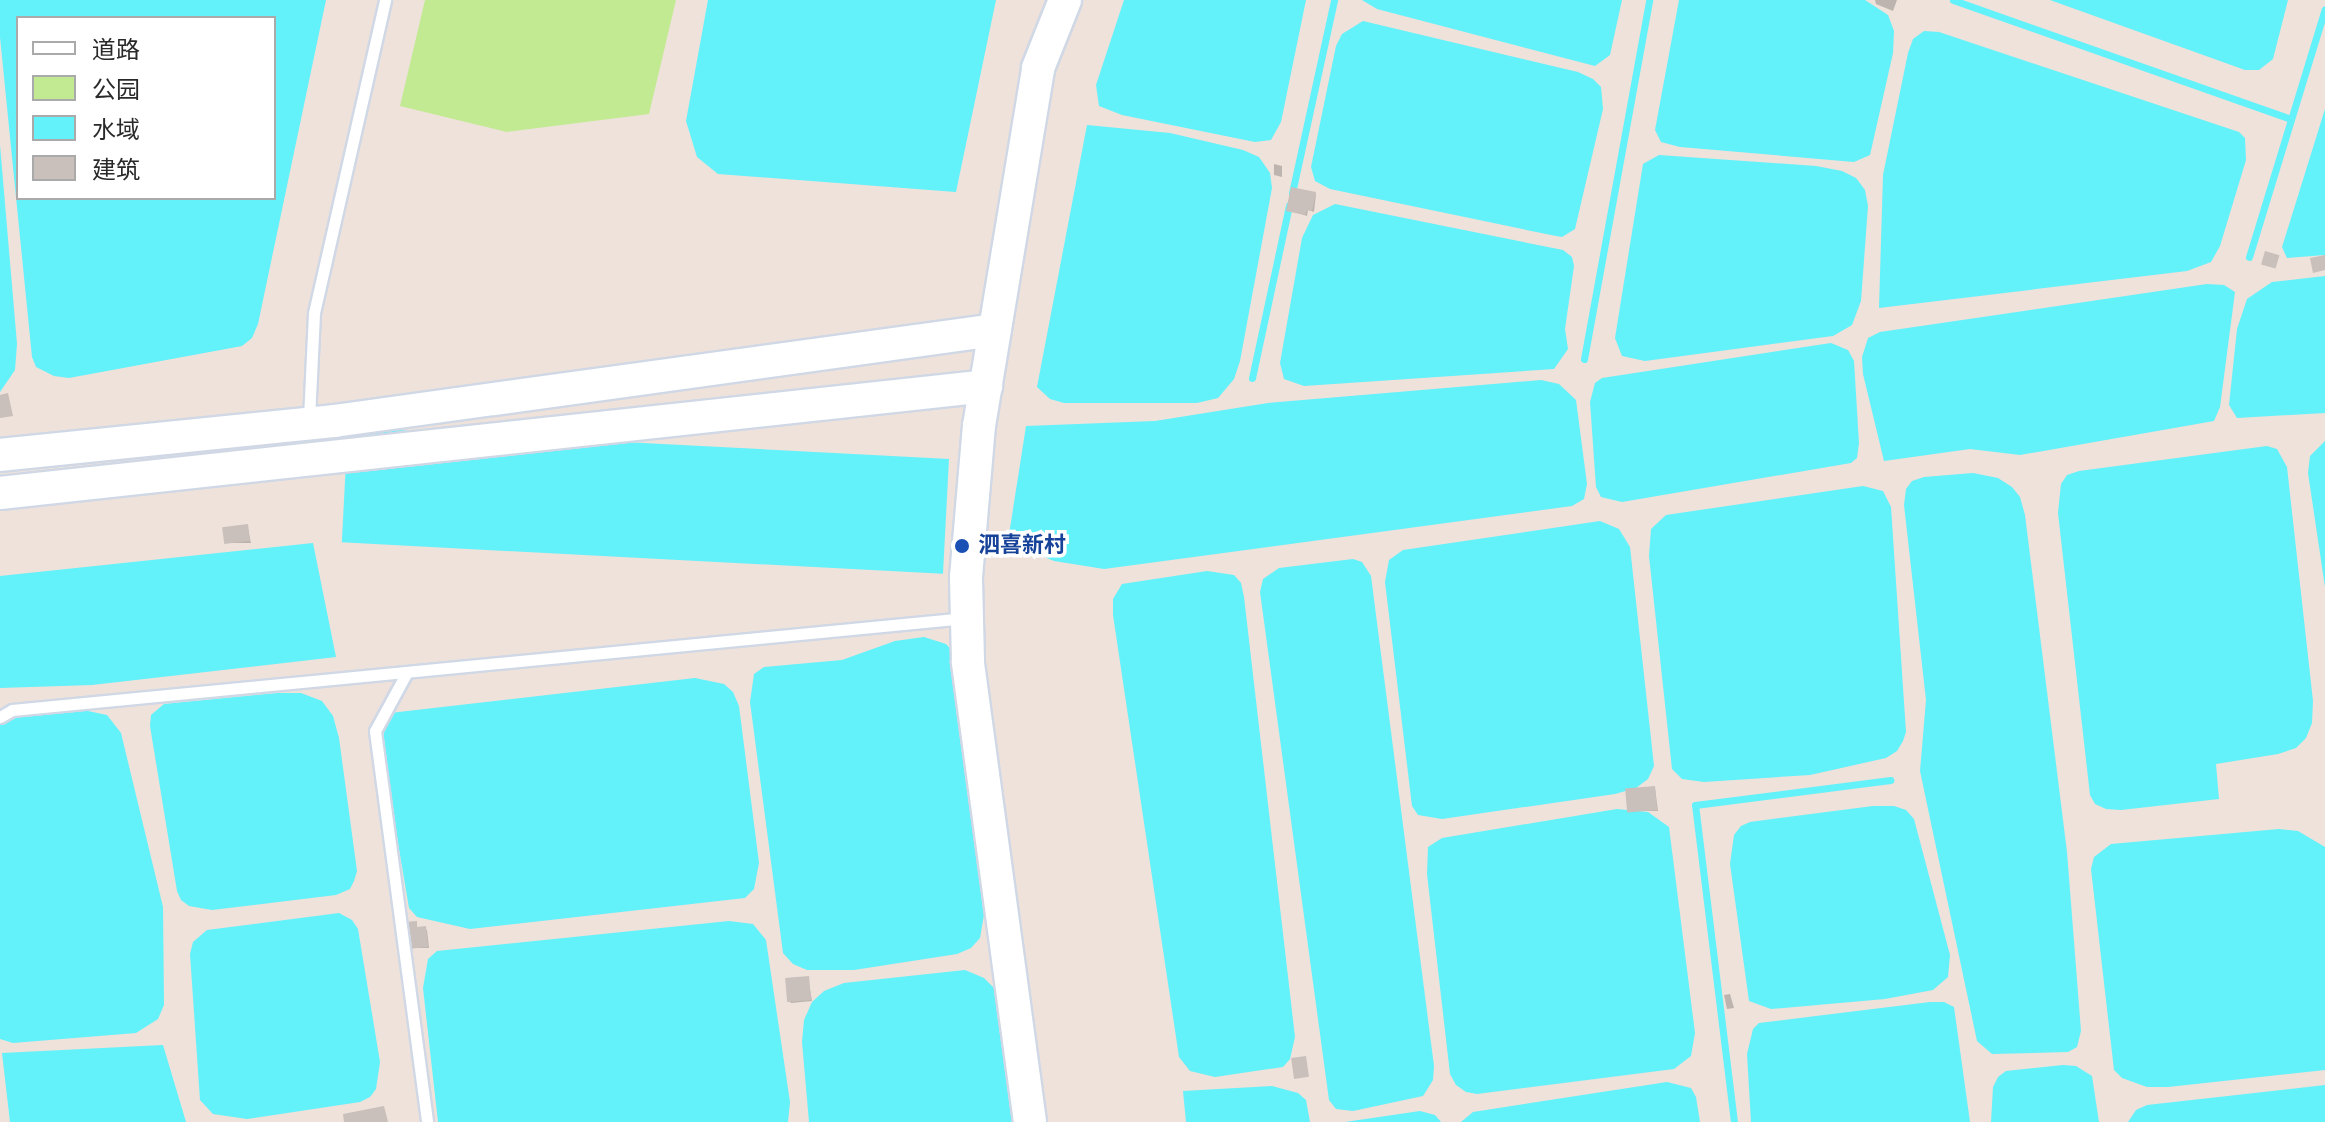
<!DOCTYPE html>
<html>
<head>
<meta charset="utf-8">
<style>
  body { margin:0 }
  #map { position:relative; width:2325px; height:1122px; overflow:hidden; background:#eee2db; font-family:"Nunito Sans","Noto Sans SC",sans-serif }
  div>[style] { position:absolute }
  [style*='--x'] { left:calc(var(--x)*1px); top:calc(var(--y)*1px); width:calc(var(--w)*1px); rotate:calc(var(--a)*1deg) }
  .green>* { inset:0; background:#c2ea92 }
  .water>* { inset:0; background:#63f1fa; transform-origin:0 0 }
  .shadow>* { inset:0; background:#0003 }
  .stream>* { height:7px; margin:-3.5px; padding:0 3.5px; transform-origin:3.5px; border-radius:3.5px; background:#63f1fa }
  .building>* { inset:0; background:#c9bfbb; transform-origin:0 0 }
  .roads { filter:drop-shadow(2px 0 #d0d8e5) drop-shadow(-2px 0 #d0d8e5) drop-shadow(0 2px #d0d8e5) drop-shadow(0 -2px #d0d8e5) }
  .lane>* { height:11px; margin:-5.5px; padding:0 5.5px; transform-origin:5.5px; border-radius:5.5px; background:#fff }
  .secondary>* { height:32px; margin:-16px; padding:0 16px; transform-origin:16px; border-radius:16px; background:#fff }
  .dots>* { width:22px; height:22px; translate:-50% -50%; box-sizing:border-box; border:4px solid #fff; border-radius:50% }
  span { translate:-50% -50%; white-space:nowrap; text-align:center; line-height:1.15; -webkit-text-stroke:7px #fff; paint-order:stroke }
  .transit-label { font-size:22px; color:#164399; font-weight:700 }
  .left { translate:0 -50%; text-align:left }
  .legend { position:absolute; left:16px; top:16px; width:260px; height:184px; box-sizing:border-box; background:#fff; border:2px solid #aaa; margin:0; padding:10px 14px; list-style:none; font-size:24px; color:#2a2a2a }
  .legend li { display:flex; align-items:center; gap:16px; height:40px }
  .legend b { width:40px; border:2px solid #aaa }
</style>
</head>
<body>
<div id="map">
  <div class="green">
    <div style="clip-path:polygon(425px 0,676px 0,649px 114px,507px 132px,400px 106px)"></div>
  </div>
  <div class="water">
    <div style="clip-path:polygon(evenodd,0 0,326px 0,258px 324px,252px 338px,242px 346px,69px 378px,54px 376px,36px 367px,32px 357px,0 37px,0 0,274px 18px,274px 198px,18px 198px,18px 18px,274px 18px)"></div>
    <div style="clip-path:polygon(708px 0,996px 0,956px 192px,718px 174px,697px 157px,686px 121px)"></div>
    <div style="clip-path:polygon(1124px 0,1306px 0,1281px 122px,1271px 140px,1255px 142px,1122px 115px,1099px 106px,1096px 85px)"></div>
    <div style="clip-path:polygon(1362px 0,1622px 0,1610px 55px,1595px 66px,1377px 9px)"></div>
    <div style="clip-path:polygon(1679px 0,1865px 0,1888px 15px,1894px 31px,1893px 53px,1870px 155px,1854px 162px,1680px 147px,1661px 142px,1655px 130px)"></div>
    <div style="clip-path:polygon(2050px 0,2288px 0,2273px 59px,2259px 70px,2245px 70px)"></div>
    <div style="clip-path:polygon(1363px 21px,1578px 72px,1593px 79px,1601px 87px,1603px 109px,1575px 229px,1562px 237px,1551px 235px,1330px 189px,1315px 181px,1311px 167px,1336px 46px,1342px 34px)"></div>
    <div style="clip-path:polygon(1924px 31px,1939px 32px,2239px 132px,2245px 138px,2246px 160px,2220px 246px,2211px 262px,2187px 271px,1879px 308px,1883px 175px,1908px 53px,1913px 39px)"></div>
    <div style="clip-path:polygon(2325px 109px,2325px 255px,2287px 258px,2282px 247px)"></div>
    <div style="clip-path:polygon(1087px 125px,1170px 133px,1243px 150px,1259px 157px,1270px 173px,1272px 188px,1240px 361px,1234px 379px,1218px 398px,1197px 403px,1064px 403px,1050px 399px,1037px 387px)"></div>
    <div style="clip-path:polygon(0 145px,17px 344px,15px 370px,0 392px)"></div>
    <div style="clip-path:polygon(1659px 155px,1816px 166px,1842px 171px,1856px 178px,1865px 190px,1868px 206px,1861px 301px,1852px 325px,1833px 336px,1645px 361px,1622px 356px,1615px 338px,1643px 164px)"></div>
    <div style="clip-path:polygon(1335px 204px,1563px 250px,1572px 257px,1574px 266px,1565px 329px,1568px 349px,1554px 369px,1304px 386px,1284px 379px,1280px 363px,1302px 238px,1313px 215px)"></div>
    <div style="clip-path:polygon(2325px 276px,2325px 413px,2237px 418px,2229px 405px,2237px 329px,2247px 299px,2272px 282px)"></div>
    <div style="clip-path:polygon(2207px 284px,2224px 285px,2235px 292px,2220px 407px,2214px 421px,2020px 455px,1970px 449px,1884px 461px,1863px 374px,1862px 357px,1868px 338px,1880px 332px)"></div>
    <div style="clip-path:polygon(1831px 343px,1848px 350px,1854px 361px,1859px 443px,1857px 458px,1851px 463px,1622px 502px,1601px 497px,1596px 487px,1590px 402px,1595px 383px,1602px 378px)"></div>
    <div style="clip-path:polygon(1541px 380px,1559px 384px,1576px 400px,1587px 484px,1584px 499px,1572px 506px,1104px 569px,1054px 561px,1008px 541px,1026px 426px,1155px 421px,1268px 403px)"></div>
    <div style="clip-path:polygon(2325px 441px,2325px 587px,2308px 473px,2310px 456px)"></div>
    <div style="clip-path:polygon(2267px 446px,2277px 449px,2287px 467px,2313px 701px,2312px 723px,2306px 738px,2296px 748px,2278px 754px,2216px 764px,2219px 799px,2121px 810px,2106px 809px,2095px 804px,2090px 795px,2058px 513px,2061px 484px,2067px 475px,2079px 471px)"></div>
    <div style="left:949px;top:459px;width:115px;height:602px;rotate:93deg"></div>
    <div style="clip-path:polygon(1973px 473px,1998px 478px,2012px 487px,2020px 497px,2025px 515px,2067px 852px,2081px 1031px,2077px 1047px,2068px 1052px,1992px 1054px,1977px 1041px,1920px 771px,1926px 700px,1904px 505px,1906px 489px,1912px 481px,1924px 477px)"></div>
    <div style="clip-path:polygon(1863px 486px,1883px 491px,1891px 507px,1906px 732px,1903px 741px,1897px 751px,1886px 758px,1810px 775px,1704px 782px,1682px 779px,1672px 769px,1649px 556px,1651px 529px,1666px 515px)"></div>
    <div style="clip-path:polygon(1600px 521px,1619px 529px,1630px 547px,1654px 766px,1648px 779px,1636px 788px,1615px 794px,1442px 819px,1418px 815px,1412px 806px,1385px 582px,1389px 560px,1403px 550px)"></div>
    <div style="clip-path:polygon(313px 543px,336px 657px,92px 685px,0 688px,0 576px)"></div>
    <div style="clip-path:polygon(1353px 559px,1362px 562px,1371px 576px,1434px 1066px,1433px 1080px,1423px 1096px,1353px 1111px,1336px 1109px,1329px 1100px,1260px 592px,1263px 579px,1279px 568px)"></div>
    <div style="clip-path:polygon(1207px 571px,1234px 575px,1241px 583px,1244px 597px,1295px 1037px,1290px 1059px,1283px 1067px,1215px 1077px,1190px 1071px,1179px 1057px,1113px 615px,1113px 599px,1122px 584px)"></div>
    <div style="clip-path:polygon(924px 637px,946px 644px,957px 656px,986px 903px,980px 938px,971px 948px,957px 954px,854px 970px,807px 970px,793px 964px,783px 953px,750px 702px,754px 674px,764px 667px,842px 660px,895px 641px)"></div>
    <div style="clip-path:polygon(695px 678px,724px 684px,733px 692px,739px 706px,759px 863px,754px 889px,745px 898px,470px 929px,417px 917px,409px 908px,382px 748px,383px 720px,390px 713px)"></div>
    <div style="clip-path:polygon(278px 693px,301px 693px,322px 701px,333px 716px,339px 738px,357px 871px,354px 881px,350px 889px,336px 895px,212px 910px,189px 906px,181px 900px,177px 891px,150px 726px,151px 715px,164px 704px)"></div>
    <div style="clip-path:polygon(83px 710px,107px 715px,121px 733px,163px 907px,164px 1005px,158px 1019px,136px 1033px,13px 1043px,0 1039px,0 712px)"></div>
    <div style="clip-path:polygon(1873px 806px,1894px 806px,1906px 810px,1914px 819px,1950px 955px,1948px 977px,1933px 990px,1885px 999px,1771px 1009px,1749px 1001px,1730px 864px,1734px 835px,1741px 826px,1750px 822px)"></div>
    <div style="clip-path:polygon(1617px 809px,1648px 812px,1669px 827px,1695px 1033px,1691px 1056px,1674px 1069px,1477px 1094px,1466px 1092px,1456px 1085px,1450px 1074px,1427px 874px,1428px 847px,1442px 838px)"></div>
    <div style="clip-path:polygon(2279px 829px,2298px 831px,2325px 847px,2325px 1070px,2168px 1087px,2147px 1087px,2122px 1078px,2114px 1070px,2091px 869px,2094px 857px,2111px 844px)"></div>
    <div style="clip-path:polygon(339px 913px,352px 920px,358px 929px,380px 1062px,376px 1089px,370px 1097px,360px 1102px,247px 1119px,213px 1114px,200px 1100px,190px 954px,193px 942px,207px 930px)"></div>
    <div style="clip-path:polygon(729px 921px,753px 924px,766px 940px,790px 1102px,788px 1122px,438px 1122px,423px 988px,428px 959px,437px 951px)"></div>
    <div style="clip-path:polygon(965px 970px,984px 978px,995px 989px,1014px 1122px,809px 1122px,802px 1042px,804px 1020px,812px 1002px,824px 991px,844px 983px)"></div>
    <div style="clip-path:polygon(1930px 1002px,1944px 1002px,1954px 1007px,1970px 1122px,1751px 1122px,1747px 1054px,1753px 1029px,1759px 1023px)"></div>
    <div style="clip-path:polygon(163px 1045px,186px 1122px,10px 1122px,2px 1053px)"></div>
    <div style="clip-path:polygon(2063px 1065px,2076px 1066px,2092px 1076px,2099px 1122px,1991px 1122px,1993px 1087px,1998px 1077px,2006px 1071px)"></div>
    <div style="clip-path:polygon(1667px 1082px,1691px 1088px,1696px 1097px,1700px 1122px,1461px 1122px,1473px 1112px)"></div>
    <div style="clip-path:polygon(2325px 1085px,2325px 1122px,2128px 1122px,2136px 1110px,2147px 1105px)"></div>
    <div style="clip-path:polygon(1272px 1086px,1298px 1093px,1306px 1100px,1310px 1122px,1186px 1122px,1183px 1091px)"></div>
    <div style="clip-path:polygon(1420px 1111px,1435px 1115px,1441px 1122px,1345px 1122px)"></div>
  </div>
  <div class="shadow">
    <div style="clip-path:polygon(1875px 0,1897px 0,1893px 11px,1876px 4px)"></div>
    <div style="clip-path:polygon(1274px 164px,1282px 166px,1282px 177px,1274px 175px)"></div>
    <div style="clip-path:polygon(1316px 194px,1314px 212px,1308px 210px,1307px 216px,1288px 210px)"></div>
    <div style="clip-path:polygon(247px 526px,251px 543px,226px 543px)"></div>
    <div style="clip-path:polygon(1655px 788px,1658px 811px,1629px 811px)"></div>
    <div style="clip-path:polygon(416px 923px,418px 929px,427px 930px,429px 948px,408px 948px)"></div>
    <div style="clip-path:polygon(808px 978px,812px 1001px,791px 1003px,789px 1001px)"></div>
    <div style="clip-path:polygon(1730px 994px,1734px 1008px,1727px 1009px,1724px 995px)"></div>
  </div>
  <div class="stream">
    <div style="--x:1953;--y:0;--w:358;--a:19.4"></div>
    <div style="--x:1292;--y:193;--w:198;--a:-77.7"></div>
    <div style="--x:2249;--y:257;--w:259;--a:-73"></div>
    <div style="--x:1584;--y:359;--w:365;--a:-79.7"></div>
    <div style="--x:1252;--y:378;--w:177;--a:-77.9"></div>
    <div style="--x:1734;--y:1122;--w:319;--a:-97"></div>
    <div style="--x:1695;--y:805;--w:197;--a:-7.3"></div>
  </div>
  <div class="building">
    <div style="clip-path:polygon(1291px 187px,1316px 192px,1312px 211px,1307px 210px,1305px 215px,1286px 211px)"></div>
    <div style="left:2265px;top:251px;width:15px;height:14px;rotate:16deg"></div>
    <div style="clip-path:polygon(2325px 255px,2325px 270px,2313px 273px,2310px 258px)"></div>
    <div style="clip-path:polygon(8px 393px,13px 416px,0 418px,0 395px)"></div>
    <div style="left:248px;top:524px;width:17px;height:26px;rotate:83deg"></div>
    <div style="left:1655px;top:786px;width:24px;height:30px;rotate:85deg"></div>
    <div style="clip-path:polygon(417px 921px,417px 927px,426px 926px,428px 947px,407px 949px,404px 922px)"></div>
    <div style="left:809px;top:976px;width:24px;height:24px;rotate:85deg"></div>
    <div style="left:1306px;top:1056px;width:21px;height:15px;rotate:82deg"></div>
    <div style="clip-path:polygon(384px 1106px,388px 1122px,344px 1122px,343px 1114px)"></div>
  </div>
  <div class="roads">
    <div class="lane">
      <div style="--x:309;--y:419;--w:106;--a:-87.3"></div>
      <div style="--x:314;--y:313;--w:321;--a:-77.2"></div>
      <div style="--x:407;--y:672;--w:67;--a:118.5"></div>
      <div style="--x:375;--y:731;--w:394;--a:82.4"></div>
      <div style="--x:0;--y:717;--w:14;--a:-30"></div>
      <div style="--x:12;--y:710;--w:958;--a:-5.51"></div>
    </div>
    <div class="secondary">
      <div style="--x:0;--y:455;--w:336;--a:-5.8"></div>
      <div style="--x:334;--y:421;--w:667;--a:-7.84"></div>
      <div style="--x:0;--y:493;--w:992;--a:-6.19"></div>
      <div style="--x:1030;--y:1122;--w:465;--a:-97.7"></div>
      <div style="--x:968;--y:661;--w:84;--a:-91.4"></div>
      <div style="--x:966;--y:577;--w:152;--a:-85.1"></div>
      <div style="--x:979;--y:426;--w:363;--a:-80.6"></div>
      <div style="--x:1038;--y:68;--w:73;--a:-68.3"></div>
    </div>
  </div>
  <div class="dots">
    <div style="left:962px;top:546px;background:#1a4fb4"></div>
  </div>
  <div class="transit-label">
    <span class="left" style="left:978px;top:546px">泗喜新村</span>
  </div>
  <ul class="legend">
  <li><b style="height:10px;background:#fff"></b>道路</li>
  <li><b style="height:22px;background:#c2ea92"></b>公园</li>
  <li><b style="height:22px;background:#63f1fa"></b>水域</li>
  <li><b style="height:22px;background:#c9bfbb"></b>建筑</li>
  </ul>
</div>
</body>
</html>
